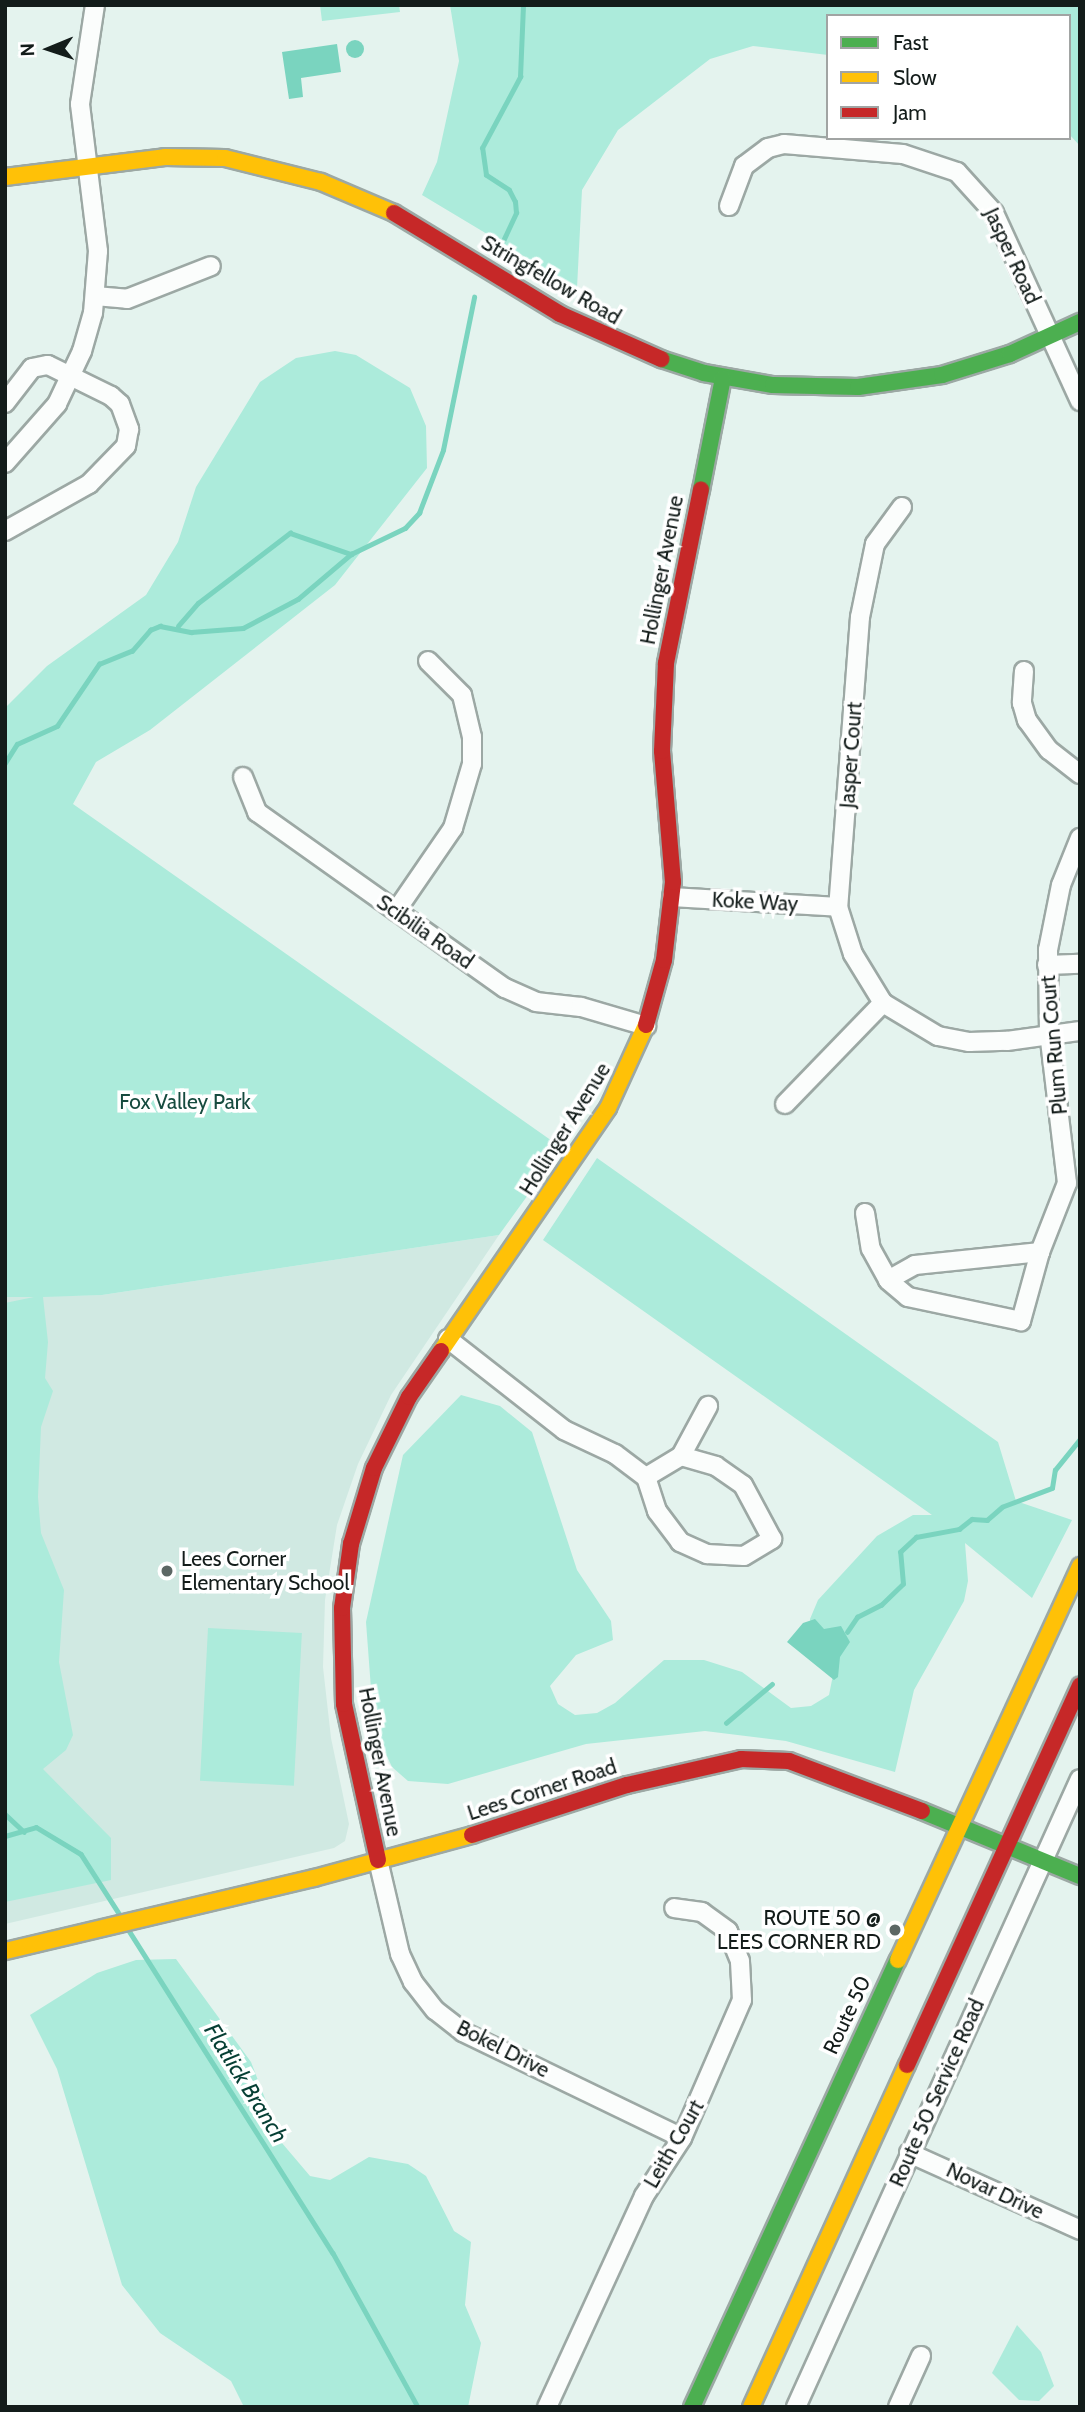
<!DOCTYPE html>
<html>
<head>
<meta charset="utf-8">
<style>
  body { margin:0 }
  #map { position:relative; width:1085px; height:2412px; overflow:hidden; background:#e4f3ee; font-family:Cabin,sans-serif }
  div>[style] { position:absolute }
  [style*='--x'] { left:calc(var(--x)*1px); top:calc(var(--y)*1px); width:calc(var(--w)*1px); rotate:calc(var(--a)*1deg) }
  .built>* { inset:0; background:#d0e9e2 }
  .green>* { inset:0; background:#acebdb; transform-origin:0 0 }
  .water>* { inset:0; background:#7ad4bf }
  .round { border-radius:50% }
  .stream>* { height:4.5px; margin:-2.25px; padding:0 2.25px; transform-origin:2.25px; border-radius:2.25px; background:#7ad4bf }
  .roads { filter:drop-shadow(2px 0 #9ca8a4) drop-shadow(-2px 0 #9ca8a4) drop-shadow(0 2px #9ca8a4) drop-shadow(0 -2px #9ca8a4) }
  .street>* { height:18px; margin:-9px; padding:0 9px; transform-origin:9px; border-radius:9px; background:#fbfdfc }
  .fast>* { height:16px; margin:-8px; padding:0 8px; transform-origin:8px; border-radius:8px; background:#4caf50 }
  .slow>* { height:16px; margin:-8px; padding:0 8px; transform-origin:8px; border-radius:8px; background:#ffc107 }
  .jam>* { height:16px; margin:-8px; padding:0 8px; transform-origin:8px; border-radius:8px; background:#c62828 }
  .dots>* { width:19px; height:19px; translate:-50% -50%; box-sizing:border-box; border:4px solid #fff; border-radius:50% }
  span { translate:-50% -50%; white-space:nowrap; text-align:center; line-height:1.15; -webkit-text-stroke:7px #fff; paint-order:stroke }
  .street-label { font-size:21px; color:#131c1a }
  .park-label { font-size:21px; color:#164b3f }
  .poi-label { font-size:21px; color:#131c1a }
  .left { translate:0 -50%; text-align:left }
  .right { translate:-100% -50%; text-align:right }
  .water-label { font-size:23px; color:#063f34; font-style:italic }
  .frame { position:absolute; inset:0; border:7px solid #131c1a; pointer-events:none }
  .legend { position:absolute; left:826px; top:14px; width:245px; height:126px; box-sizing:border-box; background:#fff; border:2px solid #a1a4a3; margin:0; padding:9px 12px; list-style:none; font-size:21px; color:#131c1a }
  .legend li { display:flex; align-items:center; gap:14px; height:35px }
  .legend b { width:35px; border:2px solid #a1a4a3 }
  .north { position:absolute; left:14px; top:14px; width:70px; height:70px; -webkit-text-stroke:5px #fff; paint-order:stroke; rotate:268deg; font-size:19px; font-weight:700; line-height:28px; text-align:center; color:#131c1a }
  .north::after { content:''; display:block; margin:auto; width:24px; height:32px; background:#131c1a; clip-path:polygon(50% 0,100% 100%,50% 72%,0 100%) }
</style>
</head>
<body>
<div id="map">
  <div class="built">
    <div style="clip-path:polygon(499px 1235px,391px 1395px,358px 1464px,337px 1525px,325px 1600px,323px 1667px,331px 1738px,349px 1824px,345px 1841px,334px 1848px,5px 1924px,5px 1297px,102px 1295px)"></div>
  </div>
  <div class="green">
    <div style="clip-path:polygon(320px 5px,399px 5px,400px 12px,322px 21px)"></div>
    <div style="clip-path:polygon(450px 5px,1080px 5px,1080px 146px,1069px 134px,1069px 16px,828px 16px,828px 55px,753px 46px,710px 59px,618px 130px,582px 190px,577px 288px,422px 195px,437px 162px,459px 61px)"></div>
    <div style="clip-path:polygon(335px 351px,356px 355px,410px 388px,426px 426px,427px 468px,335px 585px,150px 730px,96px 762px,73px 804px,562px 1148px,499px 1235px,102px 1295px,43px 1297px,48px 1342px,45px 1378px,53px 1391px,41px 1427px,38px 1497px,41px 1533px,64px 1590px,59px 1662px,73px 1735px,66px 1750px,43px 1769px,111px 1838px,111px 1880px,5px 1902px,5px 1303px,34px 1297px,5px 1297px,5px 708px,47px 666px,146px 595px,178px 542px,196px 487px,260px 382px,296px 358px)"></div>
    <div style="clip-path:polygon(597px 1158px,998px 1442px,1016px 1501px,1072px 1520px,1032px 1598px,965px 1543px,968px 1581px,964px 1601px,914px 1690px,895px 1772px,786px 1741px,705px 1731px,586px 1744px,448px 1784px,408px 1781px,392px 1767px,374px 1729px,366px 1622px,403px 1455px,461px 1395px,500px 1406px,532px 1432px,577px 1570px,611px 1621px,613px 1640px,576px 1655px,550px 1686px,558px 1704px,575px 1715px,597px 1713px,615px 1703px,664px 1660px,704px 1660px,742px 1672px,791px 1708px,811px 1706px,829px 1695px,833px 1675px,811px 1639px,810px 1619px,818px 1600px,877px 1536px,913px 1515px,932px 1515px,543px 1240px)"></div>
    <div style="left:208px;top:1628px;width:94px;height:153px;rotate:3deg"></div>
    <div style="clip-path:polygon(176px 1959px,251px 2062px,282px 2143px,310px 2176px,330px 2180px,369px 2157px,408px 2164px,426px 2176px,454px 2231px,471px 2242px,465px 2305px,481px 2343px,468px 2407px,244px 2407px,231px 2381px,160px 2333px,122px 2285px,57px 2069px,30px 2015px,97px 1973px,136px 1960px)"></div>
    <div style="clip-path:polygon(1017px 2325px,1041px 2352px,1054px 2386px,1039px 2401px,1019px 2400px,992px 2373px)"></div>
  </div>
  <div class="water">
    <div class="round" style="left:346px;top:40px;width:18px;height:18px"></div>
    <div style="clip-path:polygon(337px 44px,341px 72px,301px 78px,303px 97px,289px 99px,282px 52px)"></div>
    <div style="clip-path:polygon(815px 1619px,824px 1629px,841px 1626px,850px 1642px,840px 1657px,838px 1677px,834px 1680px,787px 1642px,803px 1623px)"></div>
  </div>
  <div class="stream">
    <div style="--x:503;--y:241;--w:31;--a:-65"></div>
    <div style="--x:516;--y:213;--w:11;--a:-95"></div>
    <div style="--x:515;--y:202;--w:13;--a:-117"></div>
    <div style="--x:509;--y:190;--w:27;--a:-147"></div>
    <div style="--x:486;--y:175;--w:27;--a:-98"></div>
    <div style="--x:482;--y:148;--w:81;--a:-61.8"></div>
    <div style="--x:520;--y:77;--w:72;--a:-87.6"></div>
    <div style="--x:178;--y:626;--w:30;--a:-49"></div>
    <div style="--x:198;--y:603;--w:116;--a:-37.3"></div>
    <div style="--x:290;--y:533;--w:65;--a:19"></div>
    <div style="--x:5;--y:763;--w:22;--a:-58"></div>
    <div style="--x:17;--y:744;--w:44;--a:-24.2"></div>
    <div style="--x:57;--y:726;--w:75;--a:-55.9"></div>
    <div style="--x:99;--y:664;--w:35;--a:-22"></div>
    <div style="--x:132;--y:651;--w:28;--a:-49"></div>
    <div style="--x:150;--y:630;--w:11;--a:-22"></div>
    <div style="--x:160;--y:626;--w:32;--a:11"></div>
    <div style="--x:191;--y:632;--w:52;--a:-4.4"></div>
    <div style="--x:243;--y:628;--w:62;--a:-27.8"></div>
    <div style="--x:298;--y:599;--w:70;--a:-40.3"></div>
    <div style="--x:351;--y:554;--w:60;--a:-25.7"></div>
    <div style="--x:405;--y:528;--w:21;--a:-47"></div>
    <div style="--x:419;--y:513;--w:67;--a:-69.1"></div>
    <div style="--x:443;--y:450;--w:156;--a:-78.5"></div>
    <div style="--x:1004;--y:1506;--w:51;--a:-20.6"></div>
    <div style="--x:1052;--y:1488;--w:18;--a:-81"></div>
    <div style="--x:1055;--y:1470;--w:40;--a:-51"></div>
    <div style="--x:847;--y:1632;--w:18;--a:-56"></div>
    <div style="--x:857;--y:1617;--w:27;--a:-27"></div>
    <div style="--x:881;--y:1605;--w:30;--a:-44"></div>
    <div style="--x:903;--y:1584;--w:32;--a:-95"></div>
    <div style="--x:900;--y:1552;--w:22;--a:-43"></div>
    <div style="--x:916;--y:1537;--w:44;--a:-10.5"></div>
    <div style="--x:959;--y:1529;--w:16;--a:-38"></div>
    <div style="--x:972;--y:1519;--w:15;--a:4"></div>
    <div style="--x:987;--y:1520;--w:20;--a:-41"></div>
    <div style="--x:726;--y:1723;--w:60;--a:-40.3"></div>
    <div style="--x:5;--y:1814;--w:26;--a:43"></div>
    <div style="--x:5;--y:1836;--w:32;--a:-16"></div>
    <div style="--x:36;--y:1827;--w:52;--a:31"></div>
    <div style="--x:81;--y:1854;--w:72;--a:57.4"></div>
    <div style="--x:128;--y:1929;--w:383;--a:57.7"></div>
    <div style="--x:333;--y:2253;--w:176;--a:61.1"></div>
  </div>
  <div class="roads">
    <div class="street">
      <div style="--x:729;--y:206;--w:43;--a:-69.4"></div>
      <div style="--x:744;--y:166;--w:30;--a:-37"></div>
      <div style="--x:768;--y:148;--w:16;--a:-14"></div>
      <div style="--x:784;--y:144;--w:119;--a:4.8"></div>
      <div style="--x:903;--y:154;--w:57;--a:18.4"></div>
      <div style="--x:957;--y:172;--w:55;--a:47.9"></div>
      <div style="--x:994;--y:213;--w:207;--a:65.4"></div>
      <div style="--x:95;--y:296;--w:32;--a:5"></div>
      <div style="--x:127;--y:299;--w:90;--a:-21.4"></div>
      <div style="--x:5;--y:403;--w:44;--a:-52.4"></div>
      <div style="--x:32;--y:368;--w:16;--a:-11"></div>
      <div style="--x:48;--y:365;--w:70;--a:26.2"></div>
      <div style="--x:111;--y:396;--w:12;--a:42"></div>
      <div style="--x:120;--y:404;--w:27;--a:70"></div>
      <div style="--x:129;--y:429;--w:17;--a:100"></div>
      <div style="--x:126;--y:446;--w:53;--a:134.2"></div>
      <div style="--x:89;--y:484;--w:96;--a:150.8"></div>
      <div style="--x:5;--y:463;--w:79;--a:-48.6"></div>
      <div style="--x:57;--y:404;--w:59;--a:-64.7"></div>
      <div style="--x:82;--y:351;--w:40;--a:-74"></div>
      <div style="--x:93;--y:313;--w:62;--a:-85.4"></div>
      <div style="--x:98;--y:251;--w:148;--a:-97"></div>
      <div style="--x:80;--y:104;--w:100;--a:-81.4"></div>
      <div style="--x:902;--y:507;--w:46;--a:126.1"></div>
      <div style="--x:875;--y:544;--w:75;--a:101.6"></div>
      <div style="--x:860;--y:617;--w:291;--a:94.3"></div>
      <div style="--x:838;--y:907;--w:49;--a:72.3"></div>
      <div style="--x:853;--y:954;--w:57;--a:58.5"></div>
      <div style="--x:883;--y:1003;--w:64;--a:31"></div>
      <div style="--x:938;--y:1036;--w:32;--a:11"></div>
      <div style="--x:969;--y:1042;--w:38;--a:-2"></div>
      <div style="--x:1007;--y:1041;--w:74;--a:-7.8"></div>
      <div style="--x:1024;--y:671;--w:32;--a:94"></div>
      <div style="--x:1022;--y:703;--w:18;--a:74"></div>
      <div style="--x:1027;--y:720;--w:37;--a:54"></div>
      <div style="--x:1049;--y:750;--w:39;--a:38"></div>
      <div style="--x:243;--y:777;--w:38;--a:68"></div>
      <div style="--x:257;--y:812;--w:304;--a:35.4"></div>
      <div style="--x:505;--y:988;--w:34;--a:24"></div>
      <div style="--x:536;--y:1002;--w:45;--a:6.3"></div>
      <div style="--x:581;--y:1007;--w:68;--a:16.3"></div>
      <div style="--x:672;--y:897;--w:166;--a:3.4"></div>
      <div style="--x:396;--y:911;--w:101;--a:-55.5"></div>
      <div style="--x:453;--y:828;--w:67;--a:-73.5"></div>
      <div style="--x:472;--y:764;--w:27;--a:-90"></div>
      <div style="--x:472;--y:737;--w:43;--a:-103.4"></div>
      <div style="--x:462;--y:695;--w:48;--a:-135"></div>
      <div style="--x:1047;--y:965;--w:33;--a:-2"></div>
      <div style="--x:785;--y:1104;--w:141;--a:-45.9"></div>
      <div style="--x:865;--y:1213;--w:36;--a:81"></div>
      <div style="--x:871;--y:1249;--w:35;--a:61"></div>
      <div style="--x:1040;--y:1252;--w:72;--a:105.4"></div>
      <div style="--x:1021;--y:1321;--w:116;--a:-168"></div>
      <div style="--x:908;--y:1297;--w:26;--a:-140"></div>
      <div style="--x:888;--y:1280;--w:31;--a:-29"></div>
      <div style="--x:915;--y:1265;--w:126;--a:-5.9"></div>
      <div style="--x:1040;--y:1252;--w:74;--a:-68.6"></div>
      <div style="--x:1067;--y:1183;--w:151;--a:-96.8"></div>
      <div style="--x:1049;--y:1033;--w:83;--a:-90.7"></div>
      <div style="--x:1048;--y:950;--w:66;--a:-78.7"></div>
      <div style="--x:1061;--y:885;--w:51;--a:-68"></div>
      <div style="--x:448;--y:1339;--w:147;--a:38.1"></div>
      <div style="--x:564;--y:1430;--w:56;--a:25.2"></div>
      <div style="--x:615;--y:1454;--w:39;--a:37"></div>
      <div style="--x:646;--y:1477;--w:36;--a:72"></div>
      <div style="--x:657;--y:1511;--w:39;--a:53"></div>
      <div style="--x:680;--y:1542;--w:30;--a:24"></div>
      <div style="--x:707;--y:1554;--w:37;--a:3"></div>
      <div style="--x:744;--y:1556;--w:33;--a:-31"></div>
      <div style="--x:772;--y:1539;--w:61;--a:-118.2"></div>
      <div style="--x:743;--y:1485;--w:33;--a:-145"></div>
      <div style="--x:716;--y:1466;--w:36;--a:-164"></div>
      <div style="--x:681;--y:1456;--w:41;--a:149"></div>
      <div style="--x:681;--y:1456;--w:57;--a:-61.6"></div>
      <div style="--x:378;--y:1860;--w:97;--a:76.8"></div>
      <div style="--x:400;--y:1954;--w:31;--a:65"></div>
      <div style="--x:413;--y:1982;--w:36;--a:52"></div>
      <div style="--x:435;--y:2010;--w:36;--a:38"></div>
      <div style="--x:463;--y:2032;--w:243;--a:25.8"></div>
      <div style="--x:909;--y:2153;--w:188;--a:24.2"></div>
      <div style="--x:547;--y:2407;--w:232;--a:-65.3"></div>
      <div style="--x:644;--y:2196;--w:69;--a:-56.8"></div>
      <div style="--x:682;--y:2138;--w:150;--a:-66.5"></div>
      <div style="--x:742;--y:2000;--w:39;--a:-93"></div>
      <div style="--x:740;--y:1961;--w:32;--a:-112"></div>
      <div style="--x:728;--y:1931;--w:32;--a:-144"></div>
      <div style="--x:702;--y:1912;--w:28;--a:-172"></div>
      <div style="--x:796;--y:2407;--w:689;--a:-65.67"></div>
      <div style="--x:898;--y:2407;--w:56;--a:-65.7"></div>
    </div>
    <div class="fast">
      <div style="--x:661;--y:359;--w:45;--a:18"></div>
      <div style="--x:704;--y:373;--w:70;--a:9.9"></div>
      <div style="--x:773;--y:385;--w:85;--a:1.3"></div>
      <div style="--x:858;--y:387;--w:85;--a:-8.1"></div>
      <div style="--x:942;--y:375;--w:71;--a:-17.2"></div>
      <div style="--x:1010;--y:354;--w:77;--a:-24.6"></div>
      <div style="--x:701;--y:490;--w:114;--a:-78.9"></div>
      <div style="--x:922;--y:1811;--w:171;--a:22.4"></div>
      <div style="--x:692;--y:2407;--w:492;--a:-65.3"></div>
    </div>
    <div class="slow">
      <div style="--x:5;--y:177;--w:161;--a:-7.1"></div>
      <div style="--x:165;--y:157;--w:60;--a:1"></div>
      <div style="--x:225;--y:158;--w:99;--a:14"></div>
      <div style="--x:321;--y:182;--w:79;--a:23"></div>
      <div style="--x:441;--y:1351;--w:295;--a:-55.5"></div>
      <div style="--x:608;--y:1108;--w:91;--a:-65.4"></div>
      <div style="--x:5;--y:1951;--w:318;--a:-13.3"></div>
      <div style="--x:314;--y:1878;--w:164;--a:-15.2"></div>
      <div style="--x:898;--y:1960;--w:434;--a:-65.2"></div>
      <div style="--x:751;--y:2407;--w:376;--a:-65.5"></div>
    </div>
    <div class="jam">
      <div style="--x:394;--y:213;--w:194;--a:31.3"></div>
      <div style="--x:560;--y:314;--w:111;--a:24"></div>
      <div style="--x:646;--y:1025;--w:67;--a:-74.5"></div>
      <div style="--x:664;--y:960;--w:79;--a:-83.4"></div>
      <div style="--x:673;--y:882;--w:131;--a:-94.8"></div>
      <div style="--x:662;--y:751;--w:88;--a:-87.4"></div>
      <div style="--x:666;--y:663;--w:177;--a:-78.6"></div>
      <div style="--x:472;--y:1835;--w:163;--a:-17.9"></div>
      <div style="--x:627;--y:1785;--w:117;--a:-12.8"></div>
      <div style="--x:741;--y:1759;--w:48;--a:2.4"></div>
      <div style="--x:789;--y:1761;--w:142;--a:20.6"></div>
      <div style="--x:378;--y:1860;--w:160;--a:-102.3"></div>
      <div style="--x:344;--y:1704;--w:96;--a:-91.2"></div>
      <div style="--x:342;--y:1608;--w:65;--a:-82"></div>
      <div style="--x:351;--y:1544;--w:79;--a:-73.2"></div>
      <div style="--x:374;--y:1468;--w:79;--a:-63.8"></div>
      <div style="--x:409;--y:1397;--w:56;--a:-55.2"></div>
      <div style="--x:907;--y:2065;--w:417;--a:-65.5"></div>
    </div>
  </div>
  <div class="dots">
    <div style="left:167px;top:1571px;background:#5c6764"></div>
    <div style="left:895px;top:1930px;background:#5c6764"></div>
  </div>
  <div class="street-label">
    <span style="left:1012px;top:256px;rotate:65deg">Jasper Road</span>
    <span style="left:551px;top:280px;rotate:30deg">Stringfellow Road</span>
    <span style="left:662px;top:570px;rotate:-79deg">Hollinger Avenue</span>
    <span style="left:851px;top:755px;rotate:-86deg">Jasper Court</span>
    <span style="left:755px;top:902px;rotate:3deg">Koke Way</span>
    <span style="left:425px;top:932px;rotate:35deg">Scibilia Road</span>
    <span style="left:1054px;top:1045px;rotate:-95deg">Plum Run Court</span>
    <span style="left:565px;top:1129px;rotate:-58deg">Hollinger Avenue</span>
    <span style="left:380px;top:1762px;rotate:79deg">Hollinger Avenue</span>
    <span style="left:542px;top:1790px;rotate:-18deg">Lees Corner Road</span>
    <span style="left:847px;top:2015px;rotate:-65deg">Route 50</span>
    <span style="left:503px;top:2049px;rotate:27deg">Bokel Drive</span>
    <span style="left:937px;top:2093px;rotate:-66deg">Route 50 Service Road</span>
    <span style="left:674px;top:2144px;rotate:-60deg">Leith Court</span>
    <span style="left:995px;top:2191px;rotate:25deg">Novar Drive</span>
  </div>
  <div class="park-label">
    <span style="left:185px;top:1102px">Fox Valley Park</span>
  </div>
  <div class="poi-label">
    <span class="left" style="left:181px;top:1571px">Lees Corner<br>Elementary School</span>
    <span class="right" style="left:881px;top:1930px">ROUTE 50 @<br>LEES CORNER RD</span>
  </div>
  <div class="water-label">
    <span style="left:246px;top:2083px;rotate:58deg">Flatlick Branch</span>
  </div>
  <div class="frame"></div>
  <ul class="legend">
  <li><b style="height:9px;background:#4caf50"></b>Fast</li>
  <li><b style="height:9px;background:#ffc107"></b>Slow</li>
  <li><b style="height:9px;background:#c62828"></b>Jam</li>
  </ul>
  <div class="north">N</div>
</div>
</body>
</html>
